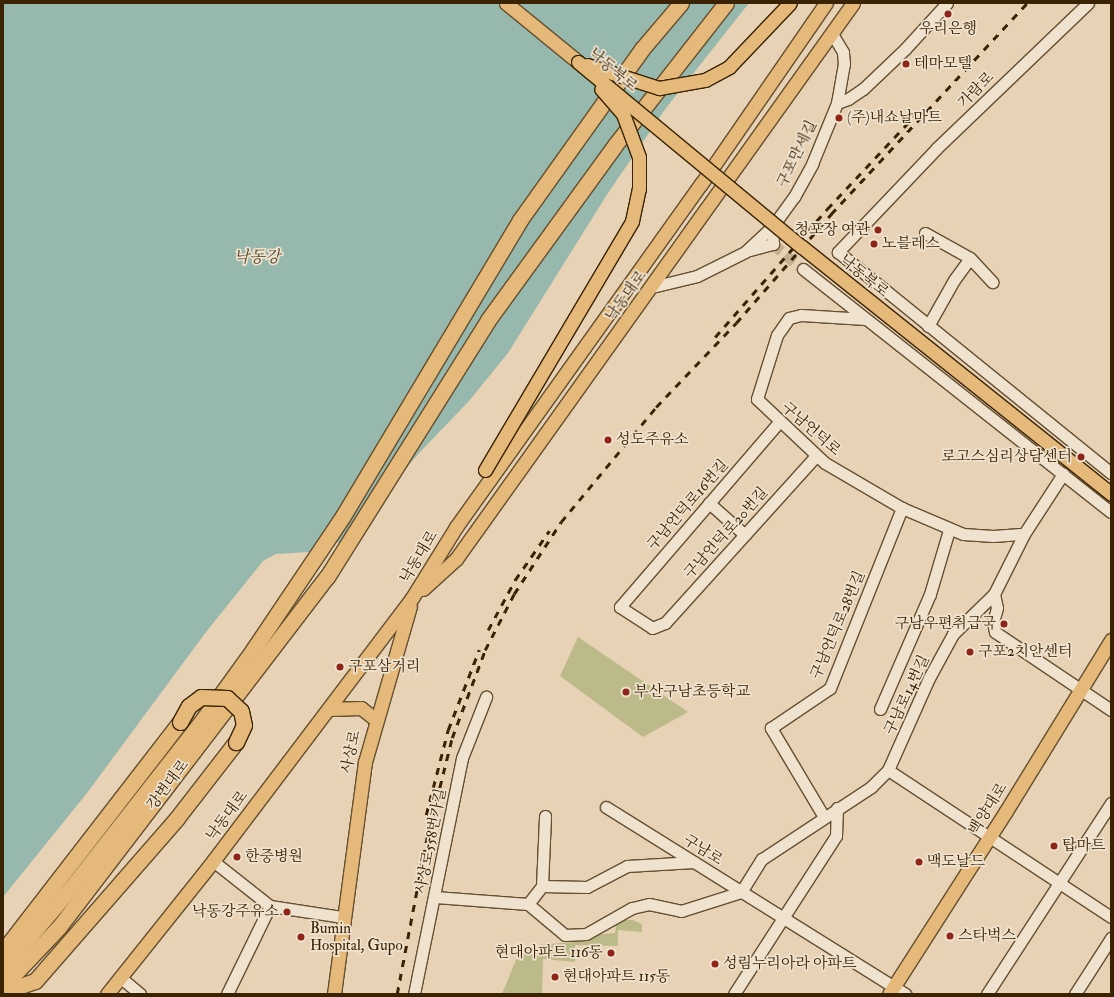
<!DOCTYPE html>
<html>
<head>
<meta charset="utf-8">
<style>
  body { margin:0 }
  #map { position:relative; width:1114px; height:997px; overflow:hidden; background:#e7d2b5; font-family:"IM FELL Double Pica","Noto Serif KR",serif }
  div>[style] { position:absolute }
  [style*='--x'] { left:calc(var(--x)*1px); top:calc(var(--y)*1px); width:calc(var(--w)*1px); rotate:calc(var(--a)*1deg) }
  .green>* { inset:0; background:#bcba89 }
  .water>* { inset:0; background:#97b8ad }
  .minor-tunnel>* { height:11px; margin-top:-5.5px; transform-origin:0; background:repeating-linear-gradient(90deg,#c4af91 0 11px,transparent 0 16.5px) }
  .roads { filter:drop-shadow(1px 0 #654f2f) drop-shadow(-1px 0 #654f2f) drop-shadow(0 1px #654f2f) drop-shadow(0 -1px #654f2f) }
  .minor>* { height:11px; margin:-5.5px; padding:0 5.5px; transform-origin:5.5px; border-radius:5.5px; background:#efe2cf }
  .major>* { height:13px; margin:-6.5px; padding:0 6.5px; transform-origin:6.5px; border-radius:6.5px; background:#e4b97a }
  .highway>* { height:15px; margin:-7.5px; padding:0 7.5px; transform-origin:7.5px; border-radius:7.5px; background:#e4b97a }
  .rail>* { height:2.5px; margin-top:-1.25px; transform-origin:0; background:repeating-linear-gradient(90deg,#3a2302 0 7px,transparent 0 14px) }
  .bridges { filter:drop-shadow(1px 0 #3a2302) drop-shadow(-1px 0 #3a2302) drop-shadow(0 1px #3a2302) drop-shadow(0 -1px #3a2302) }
  .major-bridge>* { height:13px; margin:-6.5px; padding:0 6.5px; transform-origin:6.5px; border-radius:6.5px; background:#e4b97a }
  .highway-bridge>* { height:15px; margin:-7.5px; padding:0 7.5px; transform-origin:7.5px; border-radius:7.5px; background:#e4b97a }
  .dots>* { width:11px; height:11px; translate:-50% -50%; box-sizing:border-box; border:2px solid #efe2cf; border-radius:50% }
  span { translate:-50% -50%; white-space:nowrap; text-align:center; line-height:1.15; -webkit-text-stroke:3.5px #efe2cf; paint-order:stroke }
  .poi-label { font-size:15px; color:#3a2302 }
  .left { translate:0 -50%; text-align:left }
  .right { translate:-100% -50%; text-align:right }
  .street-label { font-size:15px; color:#3a2302 }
  .water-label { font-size:16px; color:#51482d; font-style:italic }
  .frame { position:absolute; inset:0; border:4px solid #3a2302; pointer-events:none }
</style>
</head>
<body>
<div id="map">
  <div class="green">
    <div style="clip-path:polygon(578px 637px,688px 712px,643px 737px,560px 676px)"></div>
    <div style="clip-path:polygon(617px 920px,633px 920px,642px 924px,642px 932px,618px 930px,618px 946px,575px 945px,575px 962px,543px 959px,542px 994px,502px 994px,518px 955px,539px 945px,585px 941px,592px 935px,615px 933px)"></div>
  </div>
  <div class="water">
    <div style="clip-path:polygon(3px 3px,749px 3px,666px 108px,608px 193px,508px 353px,469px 401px,421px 451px,342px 541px,309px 552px,276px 554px,263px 561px,206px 632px,87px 793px,3px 897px)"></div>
  </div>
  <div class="minor-tunnel">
    <div style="--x:773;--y:244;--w:39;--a:40"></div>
  </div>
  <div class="roads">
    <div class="minor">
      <div style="--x:1088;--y:3;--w:209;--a:136.2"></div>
      <div style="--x:937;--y:148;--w:144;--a:133.6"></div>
      <div style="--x:838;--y:252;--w:351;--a:39"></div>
      <div style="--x:837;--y:103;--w:12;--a:-20"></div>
      <div style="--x:848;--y:99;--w:18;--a:-34"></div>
      <div style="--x:863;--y:89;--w:58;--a:-43.6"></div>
      <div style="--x:905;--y:49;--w:62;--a:-47.6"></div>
      <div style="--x:925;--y:233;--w:51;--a:29.1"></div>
      <div style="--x:750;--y:250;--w:24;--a:-15"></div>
      <div style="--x:773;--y:244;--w:17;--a:-93"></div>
      <div style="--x:803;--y:269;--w:392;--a:38.3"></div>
      <div style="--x:652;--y:287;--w:46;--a:-13.7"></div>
      <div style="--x:697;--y:276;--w:54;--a:-26.6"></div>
      <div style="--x:745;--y:252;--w:37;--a:-43"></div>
      <div style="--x:772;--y:227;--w:37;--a:-54"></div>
      <div style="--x:794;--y:197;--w:38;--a:-61"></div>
      <div style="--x:812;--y:164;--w:66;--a:-67.7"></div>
      <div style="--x:837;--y:103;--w:40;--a:-80"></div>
      <div style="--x:844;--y:64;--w:12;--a:-95"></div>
      <div style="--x:843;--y:52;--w:21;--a:-121"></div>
      <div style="--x:865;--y:319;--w:64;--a:-176.4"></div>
      <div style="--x:801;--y:315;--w:12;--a:166"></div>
      <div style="--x:789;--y:318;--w:21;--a:125"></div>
      <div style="--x:777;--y:335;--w:67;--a:107.4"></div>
      <div style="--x:757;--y:399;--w:93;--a:43.3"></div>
      <div style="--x:825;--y:463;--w:89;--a:30.3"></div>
      <div style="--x:902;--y:508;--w:66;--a:23.1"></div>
      <div style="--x:963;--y:534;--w:30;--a:4"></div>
      <div style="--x:993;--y:536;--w:31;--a:-4"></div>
      <div style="--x:928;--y:326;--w:53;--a:-60.5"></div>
      <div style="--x:954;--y:280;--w:27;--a:-54"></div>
      <div style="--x:970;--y:258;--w:33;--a:47"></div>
      <div style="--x:779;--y:422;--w:244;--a:130.7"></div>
      <div style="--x:620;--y:607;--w:38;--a:33"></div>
      <div style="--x:652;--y:628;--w:14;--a:-21"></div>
      <div style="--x:665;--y:623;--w:225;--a:-47.9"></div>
      <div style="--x:709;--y:503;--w:48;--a:41.6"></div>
      <div style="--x:994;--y:594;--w:14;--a:78"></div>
      <div style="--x:997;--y:608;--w:15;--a:106"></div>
      <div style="--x:993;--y:622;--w:10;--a:79"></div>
      <div style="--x:995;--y:632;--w:140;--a:33.9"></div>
      <div style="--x:880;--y:709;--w:125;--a:-66.5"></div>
      <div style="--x:930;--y:594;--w:67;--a:-73.5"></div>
      <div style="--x:888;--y:770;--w:267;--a:33.4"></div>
      <div style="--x:606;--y:807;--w:353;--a:32"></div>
      <div style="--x:824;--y:817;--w:104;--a:-120.8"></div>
      <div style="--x:771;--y:728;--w:71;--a:-34.1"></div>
      <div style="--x:830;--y:688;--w:194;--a:-68.2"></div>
      <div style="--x:213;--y:861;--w:73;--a:38.3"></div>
      <div style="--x:270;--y:906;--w:74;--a:8.6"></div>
      <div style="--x:542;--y:886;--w:45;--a:1.3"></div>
      <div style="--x:587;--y:887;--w:45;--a:-27.7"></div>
      <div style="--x:627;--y:866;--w:67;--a:-3.4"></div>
      <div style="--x:542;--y:886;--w:70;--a:-87.5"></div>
      <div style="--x:435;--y:897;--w:93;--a:4.3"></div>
      <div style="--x:528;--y:904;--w:48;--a:40"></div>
      <div style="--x:565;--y:935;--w:21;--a:-3"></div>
      <div style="--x:586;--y:934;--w:53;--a:-29.5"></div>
      <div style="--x:632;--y:908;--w:17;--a:-13"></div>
      <div style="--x:649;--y:904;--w:33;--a:12"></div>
      <div style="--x:681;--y:911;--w:63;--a:-17.6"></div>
      <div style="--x:741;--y:892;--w:39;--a:-58"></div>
      <div style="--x:762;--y:859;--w:131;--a:-33.4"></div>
      <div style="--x:871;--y:787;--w:24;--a:-45"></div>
      <div style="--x:888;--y:770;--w:101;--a:-66"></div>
      <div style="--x:929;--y:678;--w:50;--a:-61.4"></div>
      <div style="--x:953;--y:634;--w:57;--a:-44.3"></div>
      <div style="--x:994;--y:594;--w:67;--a:-63.4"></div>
      <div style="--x:1024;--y:534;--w:72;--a:-57"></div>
      <div style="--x:528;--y:904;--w:23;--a:-52"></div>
      <div style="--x:121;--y:978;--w:25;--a:40"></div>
      <div style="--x:227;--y:994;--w:98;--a:-64"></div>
      <div style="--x:414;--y:994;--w:241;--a:-78.5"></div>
      <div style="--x:462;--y:758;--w:66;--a:-68.5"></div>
      <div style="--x:734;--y:994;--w:188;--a:-57.2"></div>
      <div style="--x:836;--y:836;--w:28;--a:-88"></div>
      <div style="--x:987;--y:994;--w:228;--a:-57"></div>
      <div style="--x:1075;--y:994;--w:67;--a:-57.3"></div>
    </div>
    <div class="major">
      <div style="--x:506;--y:3;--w:93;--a:39.3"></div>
      <div style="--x:423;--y:589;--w:45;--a:-42.3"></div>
      <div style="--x:456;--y:559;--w:683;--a:-54.47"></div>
      <div style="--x:329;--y:709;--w:32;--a:-2"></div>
      <div style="--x:361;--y:708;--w:18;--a:38"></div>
      <div style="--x:107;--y:994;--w:170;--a:-51.4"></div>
      <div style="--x:213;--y:861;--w:330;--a:-52.9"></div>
      <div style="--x:412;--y:598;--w:84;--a:-58.2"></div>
      <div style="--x:456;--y:527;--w:422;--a:-54.5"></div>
      <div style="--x:701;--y:184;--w:220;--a:-55.4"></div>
      <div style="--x:334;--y:994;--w:234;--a:-82.4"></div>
      <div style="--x:365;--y:762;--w:162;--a:-73.9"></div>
      <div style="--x:889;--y:994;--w:217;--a:-57.4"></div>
      <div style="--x:1006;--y:811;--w:201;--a:-58.4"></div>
    </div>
    <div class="highway">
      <div style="--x:3;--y:951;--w:289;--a:-52.3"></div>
      <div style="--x:3;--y:968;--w:104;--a:-49.7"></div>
      <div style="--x:70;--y:889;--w:217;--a:-51.9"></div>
      <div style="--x:204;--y:718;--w:84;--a:-54.2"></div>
      <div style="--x:253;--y:650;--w:161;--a:-56.1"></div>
      <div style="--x:343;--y:516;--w:345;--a:-59.1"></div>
      <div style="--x:520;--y:220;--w:210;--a:-54.5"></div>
      <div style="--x:642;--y:49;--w:60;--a:-49.7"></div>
      <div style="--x:3;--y:986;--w:81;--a:-46.5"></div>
      <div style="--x:59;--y:927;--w:441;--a:-52.6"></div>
      <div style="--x:327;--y:577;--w:303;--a:-57.9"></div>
      <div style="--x:488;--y:320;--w:216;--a:-54"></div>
      <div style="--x:615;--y:145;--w:180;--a:-52"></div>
      <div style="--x:3;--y:992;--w:34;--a:-19"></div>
      <div style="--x:35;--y:981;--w:216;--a:-48.9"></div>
      <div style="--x:177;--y:818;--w:96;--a:-52.2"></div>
    </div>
  </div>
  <div class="rail">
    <div style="--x:715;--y:337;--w:170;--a:-48.8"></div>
    <div style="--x:827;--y:209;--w:132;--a:-46.8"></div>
    <div style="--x:488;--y:630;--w:57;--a:-61.6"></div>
    <div style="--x:515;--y:580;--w:60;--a:-55.2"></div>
    <div style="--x:426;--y:815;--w:88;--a:-75.5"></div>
    <div style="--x:448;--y:730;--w:86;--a:-68.8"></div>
    <div style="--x:397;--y:994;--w:155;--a:-79.2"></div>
    <div style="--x:426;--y:842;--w:107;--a:-76"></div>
    <div style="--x:452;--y:738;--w:94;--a:-69.4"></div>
    <div style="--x:485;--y:650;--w:63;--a:-62.6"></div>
    <div style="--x:514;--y:594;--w:86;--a:-56.9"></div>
    <div style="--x:561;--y:522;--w:149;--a:-50.4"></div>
    <div style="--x:656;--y:407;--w:116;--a:-46.4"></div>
    <div style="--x:736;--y:323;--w:145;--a:-48.9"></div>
    <div style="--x:831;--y:214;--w:288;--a:-47.1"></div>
  </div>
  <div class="bridges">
    <div class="major-bridge">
      <div style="--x:578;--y:62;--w:291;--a:39.6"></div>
      <div style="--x:802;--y:247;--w:396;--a:38.6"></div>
      <div style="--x:587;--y:65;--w:76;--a:17.7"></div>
      <div style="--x:659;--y:88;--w:47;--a:-9.9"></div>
      <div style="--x:705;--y:80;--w:27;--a:-28"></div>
      <div style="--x:729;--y:67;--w:88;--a:-46.4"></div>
      <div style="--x:485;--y:470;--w:289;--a:-59.4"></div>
      <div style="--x:632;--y:221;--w:33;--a:-78"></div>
      <div style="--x:639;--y:189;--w:32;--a:-90"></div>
      <div style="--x:639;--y:157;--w:46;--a:-110.4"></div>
      <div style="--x:623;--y:114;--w:33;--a:-131"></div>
    </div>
    <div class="highway-bridge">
      <div style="--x:180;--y:722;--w:18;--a:-61"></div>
      <div style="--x:189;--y:706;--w:15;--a:-37"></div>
      <div style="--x:201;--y:697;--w:26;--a:2"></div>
      <div style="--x:227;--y:698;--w:19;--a:43"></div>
      <div style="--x:241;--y:711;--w:14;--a:78"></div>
      <div style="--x:244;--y:725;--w:19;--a:115"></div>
    </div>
  </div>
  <div class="dots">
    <div style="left:948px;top:14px;background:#8f2418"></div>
    <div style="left:906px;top:64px;background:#8f2418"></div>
    <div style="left:839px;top:118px;background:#8f2418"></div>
    <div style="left:878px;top:230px;background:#8f2418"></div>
    <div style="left:874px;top:244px;background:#8f2418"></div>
    <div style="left:608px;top:440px;background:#8f2418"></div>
    <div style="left:1081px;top:457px;background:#8f2418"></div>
    <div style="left:1004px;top:624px;background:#8f2418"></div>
    <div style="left:970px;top:652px;background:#8f2418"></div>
    <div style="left:340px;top:667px;background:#8f2418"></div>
    <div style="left:626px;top:692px;background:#8f2418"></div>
    <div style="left:1054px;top:846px;background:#8f2418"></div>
    <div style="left:237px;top:857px;background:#8f2418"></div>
    <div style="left:919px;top:862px;background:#8f2418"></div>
    <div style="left:287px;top:912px;background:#8f2418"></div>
    <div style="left:950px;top:936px;background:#8f2418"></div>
    <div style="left:301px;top:937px;background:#8f2418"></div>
    <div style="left:611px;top:953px;background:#8f2418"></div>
    <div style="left:715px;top:964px;background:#8f2418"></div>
    <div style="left:555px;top:977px;background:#8f2418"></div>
  </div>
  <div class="poi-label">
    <span style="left:948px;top:29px">우리은행</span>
    <span class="left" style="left:914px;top:64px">테마모텔</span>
    <span class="left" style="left:847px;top:118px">(주)내쇼날마트</span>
    <span class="right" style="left:870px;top:230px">청포장 여관</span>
    <span class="left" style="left:882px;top:244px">노블레스</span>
    <span class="left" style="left:616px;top:440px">성도주유소</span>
    <span class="right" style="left:1072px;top:457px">로고스심리상담센터</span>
    <span class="right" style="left:996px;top:624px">구남우편취급국</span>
    <span class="left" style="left:978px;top:652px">구포2치안센터</span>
    <span class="left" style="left:348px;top:667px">구포삼거리</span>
    <span class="left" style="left:634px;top:692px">부산구남초등학교</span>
    <span class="left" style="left:1062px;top:846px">탑마트</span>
    <span class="left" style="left:245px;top:857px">한중병원</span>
    <span class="left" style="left:927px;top:862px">맥도날드</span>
    <span class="right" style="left:279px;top:912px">낙동강주유소</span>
    <span class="left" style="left:310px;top:937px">Bumin<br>Hospital, Gupo</span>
    <span class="left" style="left:958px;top:936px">스타벅스</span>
    <span class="right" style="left:603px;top:953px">현대아파트 116동</span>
    <span class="left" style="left:723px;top:964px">성림누리아라 아파트</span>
    <span class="left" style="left:563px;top:977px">현대아파트 115동</span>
  </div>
  <div class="street-label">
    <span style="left:613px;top:70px;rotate:40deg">낙동북로</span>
    <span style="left:976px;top:90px;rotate:-45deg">가람로</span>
    <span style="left:797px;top:154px;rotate:-64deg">구포만세길</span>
    <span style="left:864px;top:276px;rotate:39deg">낙동북로</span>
    <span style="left:626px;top:296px;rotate:-54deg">낙동대로</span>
    <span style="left:811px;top:429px;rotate:41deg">구남언덕로</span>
    <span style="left:688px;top:505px;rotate:-49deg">구남언덕로16번길</span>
    <span style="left:726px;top:533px;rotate:-48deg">구남언덕로20번길</span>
    <span style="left:419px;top:557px;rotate:-59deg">낙동대로</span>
    <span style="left:838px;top:625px;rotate:-67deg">구남언덕로28번길</span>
    <span style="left:907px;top:695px;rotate:-65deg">구남로14번길</span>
    <span style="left:351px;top:752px;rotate:-78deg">사상로</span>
    <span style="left:168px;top:785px;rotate:-53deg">강변대로</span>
    <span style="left:988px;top:809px;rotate:-58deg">백양대로</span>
    <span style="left:227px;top:816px;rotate:-53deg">낙동대로</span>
    <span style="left:431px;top:841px;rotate:-79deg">사상로558번가길</span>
    <span style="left:703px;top:850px;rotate:32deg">구남로</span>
  </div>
  <div class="water-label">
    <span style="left:257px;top:257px">낙동강</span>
  </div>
  <div class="frame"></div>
</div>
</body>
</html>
